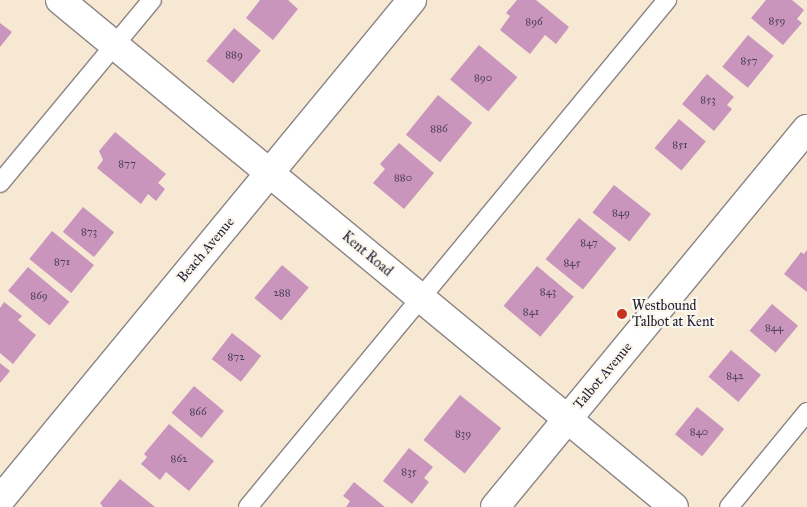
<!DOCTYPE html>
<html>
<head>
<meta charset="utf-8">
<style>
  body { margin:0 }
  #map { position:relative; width:807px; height:507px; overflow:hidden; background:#f6e8d2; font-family:"IM FELL Great Primer",serif }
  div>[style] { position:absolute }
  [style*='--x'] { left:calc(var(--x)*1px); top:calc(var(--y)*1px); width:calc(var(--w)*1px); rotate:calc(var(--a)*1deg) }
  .building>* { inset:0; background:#ca95bd; transform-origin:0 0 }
  .roads { filter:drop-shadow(1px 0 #8c8586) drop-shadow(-1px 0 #8c8586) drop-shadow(0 1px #8c8586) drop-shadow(0 -1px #8c8586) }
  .service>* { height:18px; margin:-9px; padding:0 9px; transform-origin:9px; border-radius:9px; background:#fff }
  .minor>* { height:28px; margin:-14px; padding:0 14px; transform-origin:14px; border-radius:14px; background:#fff }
  .tertiary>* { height:28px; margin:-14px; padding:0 14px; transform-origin:14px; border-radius:14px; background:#fff }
  .dots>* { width:14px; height:14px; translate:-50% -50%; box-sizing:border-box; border:2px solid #fbf7ec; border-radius:50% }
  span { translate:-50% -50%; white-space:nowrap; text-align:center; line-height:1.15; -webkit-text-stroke:4.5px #fbf7ec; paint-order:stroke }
  .number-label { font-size:11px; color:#4c3f5c }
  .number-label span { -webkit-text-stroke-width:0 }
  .street-label { font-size:14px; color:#22223b }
  .poi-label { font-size:14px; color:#22223b }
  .left { translate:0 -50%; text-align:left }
</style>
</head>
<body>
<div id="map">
  <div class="building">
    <div style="clip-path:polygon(260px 0,288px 0,298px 9px,273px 40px,246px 18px)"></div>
    <div style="clip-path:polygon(517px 0,536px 0,569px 27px,556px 44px,545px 35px,530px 54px,500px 30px,510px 16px,506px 13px)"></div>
    <div style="clip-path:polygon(766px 0,792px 0,804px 10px,797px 19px,802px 23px,783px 45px,751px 18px)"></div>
    <div style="clip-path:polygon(0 23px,12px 32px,0 47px)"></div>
    <div style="left:234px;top:28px;width:35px;height:43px;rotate:40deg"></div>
    <div style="left:748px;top:35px;width:33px;height:41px;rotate:39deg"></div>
    <div style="left:479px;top:45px;width:50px;height:45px;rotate:40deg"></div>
    <div style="clip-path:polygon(707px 74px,734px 97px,727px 105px,732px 109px,714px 131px,682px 104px)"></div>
    <div style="left:438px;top:95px;width:44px;height:51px;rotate:39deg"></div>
    <div style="left:679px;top:119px;width:35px;height:38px;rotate:40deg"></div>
    <div style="clip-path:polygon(115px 132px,166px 174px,158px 183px,165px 189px,156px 201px,148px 194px,141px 204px,97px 168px,103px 160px,99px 151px)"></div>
    <div style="clip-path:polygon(399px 143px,434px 173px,404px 209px,373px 183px,385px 169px,380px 164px)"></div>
    <div style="left:614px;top:185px;width:47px;height:35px;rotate:38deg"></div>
    <div style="left:83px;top:207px;width:40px;height:32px;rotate:39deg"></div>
    <div style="left:579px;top:218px;width:48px;height:53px;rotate:39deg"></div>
    <div style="left:52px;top:231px;width:54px;height:36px;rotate:39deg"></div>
    <div style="clip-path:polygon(807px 250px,807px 292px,784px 274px,801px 252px,804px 254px)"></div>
    <div style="left:282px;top:265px;width:35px;height:43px;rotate:40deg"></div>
    <div style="left:537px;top:266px;width:48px;height:52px;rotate:40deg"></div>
    <div style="left:28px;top:267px;width:54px;height:31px;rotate:40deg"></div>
    <div style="clip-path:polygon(4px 302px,22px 316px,18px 320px,36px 335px,13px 364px,0 353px,0 308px)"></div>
    <div style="left:772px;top:304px;width:34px;height:35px;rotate:40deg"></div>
    <div style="left:232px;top:333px;width:37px;height:33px;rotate:38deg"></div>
    <div style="left:731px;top:350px;width:39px;height:35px;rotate:40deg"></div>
    <div style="clip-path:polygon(0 363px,10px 371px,0 383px)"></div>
    <div style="left:194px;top:386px;width:39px;height:35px;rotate:40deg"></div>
    <div style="left:460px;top:395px;width:53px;height:58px;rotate:39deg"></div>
    <div style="left:697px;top:407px;width:35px;height:35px;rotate:39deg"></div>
    <div style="clip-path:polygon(169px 424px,214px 461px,189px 491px,166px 472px,160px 480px,141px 464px,147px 457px,144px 454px)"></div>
    <div style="clip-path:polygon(409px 448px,433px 467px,424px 478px,429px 482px,412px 504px,383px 481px)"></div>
    <div style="clip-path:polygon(120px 479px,155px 507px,103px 507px,100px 503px)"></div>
    <div style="clip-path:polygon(354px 482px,385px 507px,346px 507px,350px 501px,343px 496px)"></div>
  </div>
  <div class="roads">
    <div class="service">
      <div style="--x:0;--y:183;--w:238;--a:-50.3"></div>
      <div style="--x:248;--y:507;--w:658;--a:-50.43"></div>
      <div style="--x:729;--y:507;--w:123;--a:-50.6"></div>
    </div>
    <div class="minor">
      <div style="--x:60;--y:0;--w:796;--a:39.55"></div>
      <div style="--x:0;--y:500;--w:648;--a:-50.51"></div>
    </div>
    <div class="tertiary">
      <div style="--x:495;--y:507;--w:490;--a:-50.5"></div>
    </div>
  </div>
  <div class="dots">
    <div style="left:622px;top:314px;background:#c8321e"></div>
  </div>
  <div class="number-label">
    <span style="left:777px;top:21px">859</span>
    <span style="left:534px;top:22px">896</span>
    <span style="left:234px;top:55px">889</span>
    <span style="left:749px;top:61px">857</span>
    <span style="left:483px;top:78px">890</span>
    <span style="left:708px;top:100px">853</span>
    <span style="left:439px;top:129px">886</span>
    <span style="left:680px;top:145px">851</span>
    <span style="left:127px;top:164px">877</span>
    <span style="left:403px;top:178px">880</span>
    <span style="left:621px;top:213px">849</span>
    <span style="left:89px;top:232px">873</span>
    <span style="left:589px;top:243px">847</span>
    <span style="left:62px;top:262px">871</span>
    <span style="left:572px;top:263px">845</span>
    <span style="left:548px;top:292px">843</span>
    <span style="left:282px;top:293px">288</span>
    <span style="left:39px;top:296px">869</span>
    <span style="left:531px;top:312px">841</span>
    <span style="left:774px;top:328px">844</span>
    <span style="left:236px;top:357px">872</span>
    <span style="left:735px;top:376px">842</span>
    <span style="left:198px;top:412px">866</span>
    <span style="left:699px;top:432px">840</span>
    <span style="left:463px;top:434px">839</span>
    <span style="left:179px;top:459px">862</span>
    <span style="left:409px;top:472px">835</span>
  </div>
  <div class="street-label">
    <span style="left:206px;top:250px;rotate:-50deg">Beach Avenue</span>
    <span style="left:367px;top:254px;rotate:40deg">Kent Road</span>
    <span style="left:603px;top:376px;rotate:-50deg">Talbot Avenue</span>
  </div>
  <div class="poi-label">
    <span class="left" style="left:632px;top:314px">Westbound<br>Talbot at Kent</span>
  </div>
</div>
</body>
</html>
